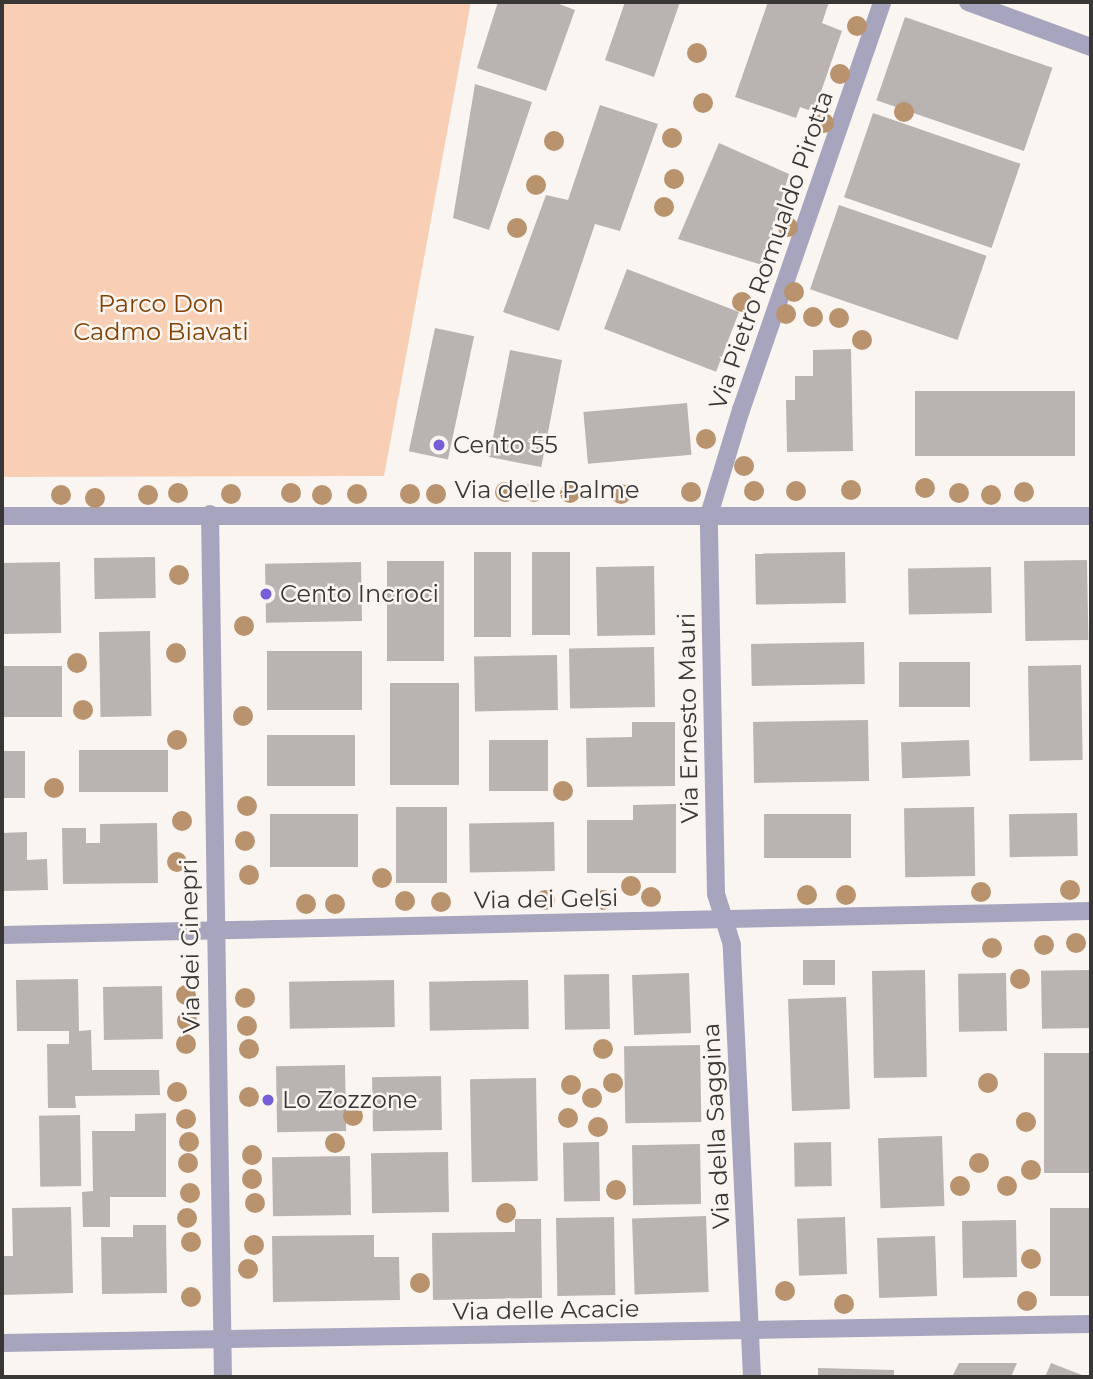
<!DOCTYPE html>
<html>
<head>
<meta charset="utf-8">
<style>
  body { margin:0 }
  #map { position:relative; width:1093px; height:1379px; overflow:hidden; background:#faf5f1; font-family:Montserrat,sans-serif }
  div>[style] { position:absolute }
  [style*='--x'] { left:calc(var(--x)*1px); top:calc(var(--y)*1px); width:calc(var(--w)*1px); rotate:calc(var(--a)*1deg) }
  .green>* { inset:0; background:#f8cfb4 }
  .building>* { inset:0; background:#b9b4b1; transform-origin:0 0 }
  .minor>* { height:18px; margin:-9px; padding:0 9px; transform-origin:9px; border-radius:9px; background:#a7a5be }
  .trees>* { width:20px; height:20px; margin:-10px; border-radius:50%; background:#b9926e }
  .dots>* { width:19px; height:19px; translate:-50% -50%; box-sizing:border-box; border:4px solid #faf5f1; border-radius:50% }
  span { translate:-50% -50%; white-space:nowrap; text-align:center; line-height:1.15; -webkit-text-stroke:5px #faf5f1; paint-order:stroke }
  .street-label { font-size:24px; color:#393736 }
  .park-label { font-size:24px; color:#834103 }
  .poi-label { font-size:24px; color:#393736 }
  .left { translate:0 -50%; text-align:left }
  .frame { position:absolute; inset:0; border:4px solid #393736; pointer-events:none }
</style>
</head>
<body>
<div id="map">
  <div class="green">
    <div style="clip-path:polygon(2px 2px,471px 2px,384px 476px,2px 477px)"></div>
  </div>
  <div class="building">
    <div style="clip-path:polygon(498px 2px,554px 2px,575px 10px,546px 91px,477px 68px)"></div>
    <div style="clip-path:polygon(625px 2px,680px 2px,654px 77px,605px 60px)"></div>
    <div style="clip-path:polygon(768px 2px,829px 2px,822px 23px,842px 31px,814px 112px,800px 107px,796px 118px,735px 97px)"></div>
    <div style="left:905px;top:17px;width:156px;height:88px;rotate:19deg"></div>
    <div style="clip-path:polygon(475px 84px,532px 102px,489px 230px,453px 218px)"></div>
    <div style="clip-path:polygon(600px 105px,658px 124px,620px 231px,595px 224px,559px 331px,503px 312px,546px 195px,568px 200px)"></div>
    <div style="left:873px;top:113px;width:156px;height:89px;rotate:19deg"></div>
    <div style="clip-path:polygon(719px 143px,789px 174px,762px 265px,678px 239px)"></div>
    <div style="left:839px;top:205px;width:156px;height:89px;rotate:19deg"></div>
    <div style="left:627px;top:269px;width:120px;height:64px;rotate:21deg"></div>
    <div style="left:435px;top:328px;width:40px;height:126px;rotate:12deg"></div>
    <div style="clip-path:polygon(851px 349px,853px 451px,787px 452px,786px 400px,795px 400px,795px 376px,813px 376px,813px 350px)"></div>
    <div style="left:510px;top:350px;width:53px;height:109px;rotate:11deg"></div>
    <div style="left:915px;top:391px;width:160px;height:65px"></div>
    <div style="left:687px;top:403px;width:52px;height:104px;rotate:85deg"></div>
    <div style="left:474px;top:552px;width:37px;height:85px"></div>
    <div style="left:532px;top:552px;width:38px;height:83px"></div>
    <div style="left:845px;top:552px;width:51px;height:90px;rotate:89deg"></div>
    <div style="left:155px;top:557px;width:41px;height:61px;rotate:89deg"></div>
    <div style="left:1087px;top:560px;width:80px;height:63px;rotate:89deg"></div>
    <div style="left:444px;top:561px;width:100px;height:57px;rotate:90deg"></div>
    <div style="left:60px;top:562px;width:71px;height:58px;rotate:89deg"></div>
    <div style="left:361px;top:562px;width:59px;height:96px;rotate:89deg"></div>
    <div style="left:654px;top:566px;width:69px;height:58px;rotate:89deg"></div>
    <div style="left:991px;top:567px;width:46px;height:83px;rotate:89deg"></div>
    <div style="left:150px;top:631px;width:85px;height:51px;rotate:89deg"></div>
    <div style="left:864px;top:642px;width:42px;height:113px;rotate:89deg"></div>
    <div style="left:654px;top:647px;width:60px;height:85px;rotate:89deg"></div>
    <div style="left:267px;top:651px;width:95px;height:59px"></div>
    <div style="left:557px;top:655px;width:55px;height:83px;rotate:89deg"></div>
    <div style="left:970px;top:662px;width:45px;height:71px;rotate:90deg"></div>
    <div style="left:1081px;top:665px;width:95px;height:53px;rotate:89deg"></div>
    <div style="left:2px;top:666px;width:60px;height:51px"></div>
    <div style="left:390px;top:683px;width:69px;height:102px"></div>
    <div style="left:868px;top:720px;width:61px;height:115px;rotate:89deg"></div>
    <div style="clip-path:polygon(632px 722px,675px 722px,675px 786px,587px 787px,586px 738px,632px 737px)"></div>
    <div style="left:355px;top:735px;width:51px;height:88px;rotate:90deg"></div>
    <div style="left:489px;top:740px;width:59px;height:51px"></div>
    <div style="left:969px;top:740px;width:36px;height:68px;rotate:88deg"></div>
    <div style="left:168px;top:750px;width:42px;height:89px;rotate:90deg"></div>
    <div style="left:2px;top:751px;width:23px;height:47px"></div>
    <div style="clip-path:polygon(676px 804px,676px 873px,587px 873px,587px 820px,633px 820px,633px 805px)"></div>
    <div style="left:447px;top:807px;width:76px;height:51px;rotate:90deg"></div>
    <div style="left:974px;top:807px;width:69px;height:70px;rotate:89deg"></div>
    <div style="left:1077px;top:813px;width:43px;height:68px;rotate:89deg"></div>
    <div style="left:270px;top:814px;width:88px;height:53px"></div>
    <div style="left:851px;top:814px;width:44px;height:87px;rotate:90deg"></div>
    <div style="left:554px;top:822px;width:49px;height:85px;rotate:89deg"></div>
    <div style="clip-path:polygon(157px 823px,158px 883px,63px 884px,62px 828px,86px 828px,86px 843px,100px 843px,100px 824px)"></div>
    <div style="clip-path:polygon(27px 832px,27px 860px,47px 859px,48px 890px,2px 891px,2px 833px)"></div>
    <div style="left:835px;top:960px;width:25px;height:32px;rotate:90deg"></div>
    <div style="left:925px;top:970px;width:107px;height:53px;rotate:89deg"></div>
    <div style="left:1090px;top:970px;width:58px;height:49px;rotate:89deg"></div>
    <div style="left:689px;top:973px;width:60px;height:57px;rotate:88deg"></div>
    <div style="left:1006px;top:973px;width:58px;height:48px;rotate:89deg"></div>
    <div style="left:609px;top:974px;width:55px;height:45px;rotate:89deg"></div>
    <div style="clip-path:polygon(78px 979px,79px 1031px,91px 1030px,92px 1070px,159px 1070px,160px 1095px,75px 1096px,76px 1108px,48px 1108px,47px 1044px,69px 1044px,69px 1031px,17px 1031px,16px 980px)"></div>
    <div style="left:394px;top:980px;width:47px;height:105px;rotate:89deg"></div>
    <div style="left:528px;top:980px;width:49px;height:99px;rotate:89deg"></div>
    <div style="left:162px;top:986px;width:53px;height:59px;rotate:89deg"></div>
    <div style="left:846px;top:997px;width:112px;height:58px;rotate:88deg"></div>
    <div style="left:700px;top:1045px;width:77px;height:76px;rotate:89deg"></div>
    <div style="left:1091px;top:1053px;width:120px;height:47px;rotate:90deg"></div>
    <div style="left:345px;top:1065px;width:66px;height:69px;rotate:89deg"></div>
    <div style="left:441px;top:1076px;width:54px;height:69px;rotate:89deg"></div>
    <div style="left:536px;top:1078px;width:103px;height:66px;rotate:89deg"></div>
    <div style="clip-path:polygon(166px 1113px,166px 1197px,110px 1197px,110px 1227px,83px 1227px,82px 1192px,93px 1191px,92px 1131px,135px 1131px,135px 1114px)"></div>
    <div style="left:80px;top:1115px;width:71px;height:41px;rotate:89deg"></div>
    <div style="left:942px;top:1136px;width:70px;height:64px;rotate:88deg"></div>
    <div style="left:599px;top:1142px;width:59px;height:36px;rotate:89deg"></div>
    <div style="left:831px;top:1142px;width:44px;height:37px;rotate:89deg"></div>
    <div style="left:700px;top:1144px;width:60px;height:68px;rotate:89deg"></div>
    <div style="left:448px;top:1152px;width:60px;height:77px;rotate:89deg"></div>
    <div style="left:350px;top:1156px;width:59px;height:78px;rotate:89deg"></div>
    <div style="clip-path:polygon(71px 1207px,73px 1293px,2px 1295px,2px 1256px,13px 1256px,12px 1208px)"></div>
    <div style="left:1091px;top:1208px;width:88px;height:41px;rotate:90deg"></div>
    <div style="left:706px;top:1216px;width:76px;height:74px;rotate:88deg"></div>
    <div style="left:614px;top:1217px;width:78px;height:58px;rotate:89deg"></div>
    <div style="left:845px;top:1217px;width:57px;height:48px;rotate:88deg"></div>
    <div style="clip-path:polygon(515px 1219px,541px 1219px,542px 1298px,433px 1300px,432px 1233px,515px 1232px)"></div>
    <div style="left:1016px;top:1220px;width:57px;height:54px;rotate:89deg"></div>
    <div style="clip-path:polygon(133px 1225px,166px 1225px,167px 1293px,102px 1294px,101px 1237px,133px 1237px)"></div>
    <div style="clip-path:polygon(374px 1235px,374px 1257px,399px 1257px,400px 1300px,273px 1302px,272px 1236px)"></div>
    <div style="left:935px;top:1236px;width:60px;height:58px;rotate:88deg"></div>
    <div style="clip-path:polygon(959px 1363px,1017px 1363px,1011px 1377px,952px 1377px)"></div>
    <div style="clip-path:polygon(1051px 1363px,1087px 1377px,1045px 1377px)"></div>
    <div style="clip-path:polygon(818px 1368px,894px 1370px,894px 1377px,818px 1377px)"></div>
  </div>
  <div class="minor">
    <div style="--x:968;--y:2;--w:131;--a:20.1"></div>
    <div style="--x:210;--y:514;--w:863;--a:89.14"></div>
    <div style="--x:2;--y:516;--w:1089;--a:0"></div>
    <div style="--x:2;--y:935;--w:1089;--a:-1.26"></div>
    <div style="--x:2;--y:1343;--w:1089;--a:-1"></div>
    <div style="--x:752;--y:1377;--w:432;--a:-92.7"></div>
    <div style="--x:732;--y:945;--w:53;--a:-107.4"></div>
    <div style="--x:716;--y:894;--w:379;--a:-91.1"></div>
    <div style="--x:709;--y:515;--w:110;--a:-73.1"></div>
    <div style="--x:741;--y:410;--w:432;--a:-70.9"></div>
  </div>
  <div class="trees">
    <div style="left:857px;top:26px"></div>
    <div style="left:697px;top:53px"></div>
    <div style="left:840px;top:74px"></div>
    <div style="left:703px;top:103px"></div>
    <div style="left:904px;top:112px"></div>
    <div style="left:824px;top:123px"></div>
    <div style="left:672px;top:138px"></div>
    <div style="left:554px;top:141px"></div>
    <div style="left:674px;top:179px"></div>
    <div style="left:536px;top:185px"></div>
    <div style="left:664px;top:207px"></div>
    <div style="left:788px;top:227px"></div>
    <div style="left:517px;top:228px"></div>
    <div style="left:794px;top:292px"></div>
    <div style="left:742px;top:302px"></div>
    <div style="left:786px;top:314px"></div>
    <div style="left:813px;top:317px"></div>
    <div style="left:839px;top:318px"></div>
    <div style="left:862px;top:340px"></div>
    <div style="left:706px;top:439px"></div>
    <div style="left:744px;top:466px"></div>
    <div style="left:925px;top:488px"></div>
    <div style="left:851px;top:490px"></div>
    <div style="left:754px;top:491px"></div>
    <div style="left:796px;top:491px"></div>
    <div style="left:505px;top:492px"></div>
    <div style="left:534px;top:492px"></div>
    <div style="left:691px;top:492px"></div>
    <div style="left:1024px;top:492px"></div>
    <div style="left:178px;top:493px"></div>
    <div style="left:291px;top:493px"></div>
    <div style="left:570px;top:493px"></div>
    <div style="left:959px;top:493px"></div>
    <div style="left:231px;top:494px"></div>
    <div style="left:357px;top:494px"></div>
    <div style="left:410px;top:494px"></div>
    <div style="left:436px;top:494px"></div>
    <div style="left:621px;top:494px"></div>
    <div style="left:61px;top:495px"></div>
    <div style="left:148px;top:495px"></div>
    <div style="left:322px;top:495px"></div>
    <div style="left:991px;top:495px"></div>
    <div style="left:95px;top:498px"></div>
    <div style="left:179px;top:575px"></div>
    <div style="left:244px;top:626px"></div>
    <div style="left:176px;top:653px"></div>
    <div style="left:77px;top:663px"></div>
    <div style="left:83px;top:710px"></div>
    <div style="left:243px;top:716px"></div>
    <div style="left:177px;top:740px"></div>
    <div style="left:54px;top:788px"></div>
    <div style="left:563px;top:791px"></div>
    <div style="left:247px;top:806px"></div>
    <div style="left:182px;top:821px"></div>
    <div style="left:245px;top:841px"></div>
    <div style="left:177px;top:862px"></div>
    <div style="left:249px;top:875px"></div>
    <div style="left:382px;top:878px"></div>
    <div style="left:631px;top:886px"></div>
    <div style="left:1070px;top:890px"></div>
    <div style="left:981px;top:892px"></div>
    <div style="left:807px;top:895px"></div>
    <div style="left:846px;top:895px"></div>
    <div style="left:651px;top:897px"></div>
    <div style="left:545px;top:900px"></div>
    <div style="left:603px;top:900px"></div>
    <div style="left:405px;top:901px"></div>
    <div style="left:441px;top:902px"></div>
    <div style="left:306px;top:904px"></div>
    <div style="left:335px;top:904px"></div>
    <div style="left:1076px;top:943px"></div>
    <div style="left:1044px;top:945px"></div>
    <div style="left:992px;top:948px"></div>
    <div style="left:1020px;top:979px"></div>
    <div style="left:186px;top:995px"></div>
    <div style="left:245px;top:998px"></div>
    <div style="left:187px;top:1021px"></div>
    <div style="left:247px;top:1026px"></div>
    <div style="left:186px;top:1044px"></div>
    <div style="left:249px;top:1049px"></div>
    <div style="left:603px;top:1049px"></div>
    <div style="left:613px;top:1083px"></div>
    <div style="left:988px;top:1083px"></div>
    <div style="left:571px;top:1085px"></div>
    <div style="left:177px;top:1092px"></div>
    <div style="left:249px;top:1097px"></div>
    <div style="left:592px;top:1098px"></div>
    <div style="left:353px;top:1116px"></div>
    <div style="left:568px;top:1118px"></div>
    <div style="left:186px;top:1119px"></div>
    <div style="left:1026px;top:1122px"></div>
    <div style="left:598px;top:1127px"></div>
    <div style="left:189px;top:1142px"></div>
    <div style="left:335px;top:1143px"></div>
    <div style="left:252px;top:1155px"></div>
    <div style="left:188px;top:1163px"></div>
    <div style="left:979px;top:1163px"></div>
    <div style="left:1031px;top:1170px"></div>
    <div style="left:252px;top:1179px"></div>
    <div style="left:960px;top:1186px"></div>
    <div style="left:1007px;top:1186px"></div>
    <div style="left:616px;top:1190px"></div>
    <div style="left:190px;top:1193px"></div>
    <div style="left:255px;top:1203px"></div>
    <div style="left:506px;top:1213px"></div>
    <div style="left:187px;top:1218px"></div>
    <div style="left:191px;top:1242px"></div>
    <div style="left:254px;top:1245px"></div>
    <div style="left:1031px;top:1259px"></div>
    <div style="left:248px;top:1269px"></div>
    <div style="left:420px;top:1283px"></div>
    <div style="left:785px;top:1291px"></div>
    <div style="left:191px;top:1297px"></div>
    <div style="left:1027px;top:1301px"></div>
    <div style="left:844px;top:1304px"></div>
  </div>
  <div class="dots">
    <div style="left:439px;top:445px;background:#765ed8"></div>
    <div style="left:266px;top:594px;background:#765ed8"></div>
    <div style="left:268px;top:1100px;background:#765ed8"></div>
  </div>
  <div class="street-label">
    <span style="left:771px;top:250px;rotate:-71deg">Via Pietro Romualdo Pirotta</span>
    <span style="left:547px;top:490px">Via delle Palme</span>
    <span style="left:688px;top:718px;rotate:-91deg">Via Ernesto Mauri</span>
    <span style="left:546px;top:899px;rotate:-1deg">Via dei Gelsi</span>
    <span style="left:190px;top:946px;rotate:-91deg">Via dei Ginepri</span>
    <span style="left:716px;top:1126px;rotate:-93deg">Via della Saggina</span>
    <span style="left:546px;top:1310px;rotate:-1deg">Via delle Acacie</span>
  </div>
  <div class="park-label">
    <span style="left:161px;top:318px">Parco Don<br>Cadmo Biavati</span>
  </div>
  <div class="poi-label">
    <span class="left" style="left:453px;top:445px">Cento 55</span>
    <span class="left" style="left:280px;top:594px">Cento Incroci</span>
    <span class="left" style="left:282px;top:1100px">Lo Zozzone</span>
  </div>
  <div class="frame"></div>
</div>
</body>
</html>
